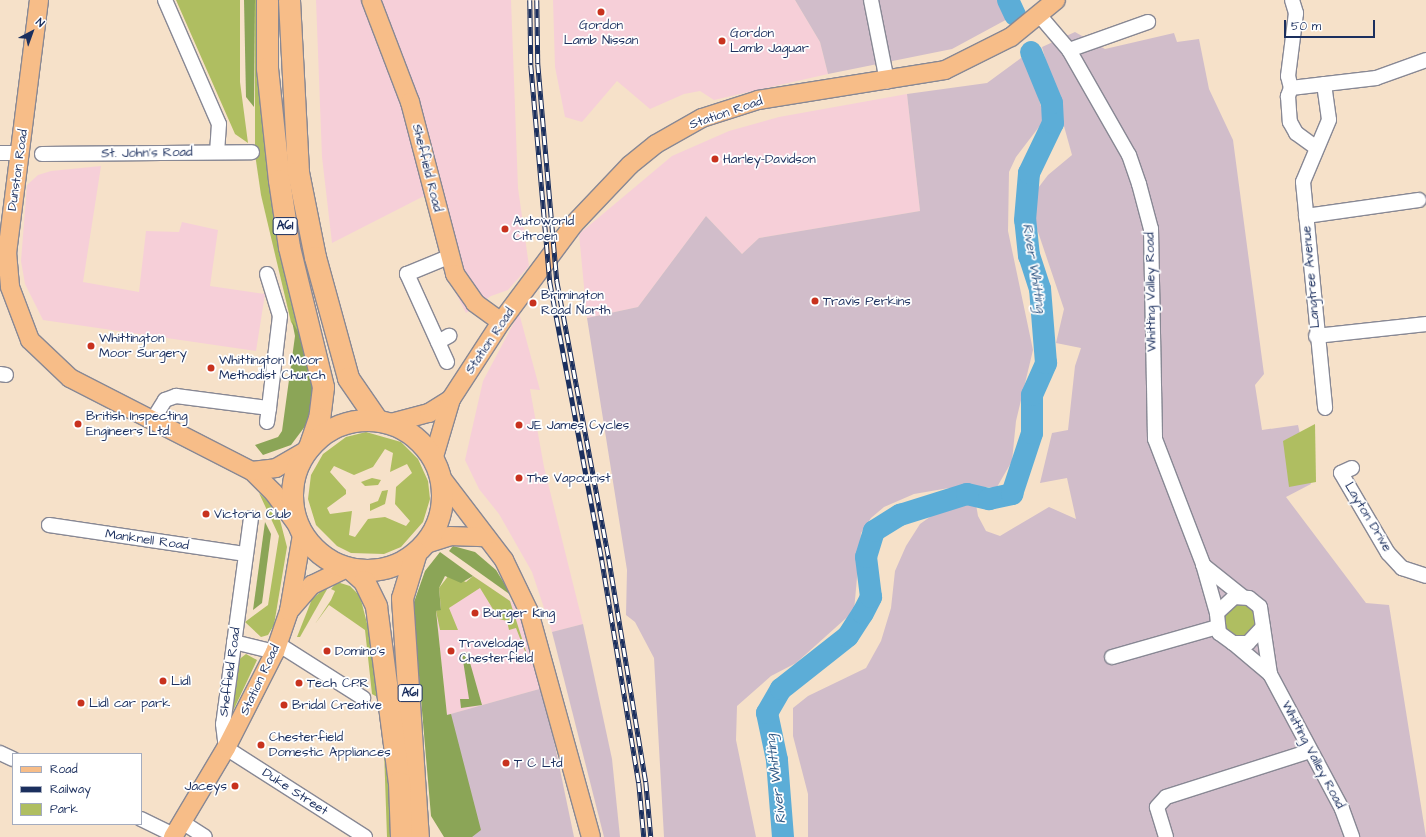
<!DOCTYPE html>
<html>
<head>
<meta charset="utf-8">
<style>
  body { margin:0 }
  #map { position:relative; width:1426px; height:837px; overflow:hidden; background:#f6e1c9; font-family:"Architects Daughter",sans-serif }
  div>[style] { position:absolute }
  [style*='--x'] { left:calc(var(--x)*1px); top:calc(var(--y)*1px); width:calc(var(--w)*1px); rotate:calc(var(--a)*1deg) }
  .built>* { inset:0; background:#f6cfd8 }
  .industrial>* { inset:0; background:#d1bdca }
  .green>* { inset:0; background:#afbe61 }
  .round { border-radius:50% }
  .forest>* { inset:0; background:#8ba557 }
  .river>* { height:22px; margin:-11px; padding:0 11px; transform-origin:11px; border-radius:11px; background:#5cadd7 }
  .roads { filter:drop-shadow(1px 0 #888894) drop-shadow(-1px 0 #888894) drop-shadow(0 1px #888894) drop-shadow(0 -1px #888894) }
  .minor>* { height:14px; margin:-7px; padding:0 7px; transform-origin:7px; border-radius:7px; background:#fff }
  .major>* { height:18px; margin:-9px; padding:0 9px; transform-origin:9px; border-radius:9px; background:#f7bd88 }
  .highway>* { height:21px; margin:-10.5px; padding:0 10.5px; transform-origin:10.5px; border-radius:10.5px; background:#f7bd88 }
  .highway>.ring { margin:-10.5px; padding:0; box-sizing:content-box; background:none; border:21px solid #f7bd88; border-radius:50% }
  .rail>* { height:4.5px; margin-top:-2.25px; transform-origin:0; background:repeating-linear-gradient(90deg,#fff 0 9px,#1b2f5e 0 18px); box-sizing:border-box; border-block:1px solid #1b2f5e }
  .dots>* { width:11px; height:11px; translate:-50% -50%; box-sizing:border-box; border:2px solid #fff; border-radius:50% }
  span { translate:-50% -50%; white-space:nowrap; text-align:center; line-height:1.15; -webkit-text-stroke:3.5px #fff; paint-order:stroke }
  .shield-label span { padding:1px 3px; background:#fff; border:1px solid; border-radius:3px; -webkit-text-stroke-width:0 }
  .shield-label { font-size:12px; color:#1b2f5e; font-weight:700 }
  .poi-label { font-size:13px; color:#1b2f5e }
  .left { translate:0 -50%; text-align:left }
  .right { translate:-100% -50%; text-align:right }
  .street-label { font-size:13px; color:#1b2f5e }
  .water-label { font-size:14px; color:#325b88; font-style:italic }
  .legend { position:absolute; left:12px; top:753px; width:130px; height:72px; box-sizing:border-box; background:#fff; border:1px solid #a4acbf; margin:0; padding:5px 7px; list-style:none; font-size:12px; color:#1b2f5e }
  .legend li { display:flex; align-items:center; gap:8px; height:20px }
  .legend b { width:20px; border:1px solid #a4acbf }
  .north { position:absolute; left:12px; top:12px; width:40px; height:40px; -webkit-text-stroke:3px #fff; paint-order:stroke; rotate:41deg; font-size:11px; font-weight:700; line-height:16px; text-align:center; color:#1b2f5e }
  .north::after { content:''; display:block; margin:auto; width:14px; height:18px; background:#1b2f5e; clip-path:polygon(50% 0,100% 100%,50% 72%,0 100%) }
  .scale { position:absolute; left:1284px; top:20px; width:91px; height:18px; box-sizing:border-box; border:2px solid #1b2f5e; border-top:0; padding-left:5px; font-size:12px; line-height:14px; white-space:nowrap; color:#1b2f5e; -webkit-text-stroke:3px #fff; paint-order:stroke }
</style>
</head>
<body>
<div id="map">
  <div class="built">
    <div style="clip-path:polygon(316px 0,511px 0,518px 188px,529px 266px,508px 290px,491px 296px,466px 313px,445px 272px,426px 195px,332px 243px,322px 157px)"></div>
    <div style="clip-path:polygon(553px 0,795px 0,820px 42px,828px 74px,714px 100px,700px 91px,684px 94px,650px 109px,617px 81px,582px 122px,565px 117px,555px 67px)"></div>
    <div style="clip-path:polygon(907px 94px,920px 211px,759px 238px,742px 254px,706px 216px,638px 307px,587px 318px,579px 234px,672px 156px,729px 131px,779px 117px)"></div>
    <div style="clip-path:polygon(101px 166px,83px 282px,139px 292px,146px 231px,179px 232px,182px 222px,218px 230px,210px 286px,265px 294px,256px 351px,43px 320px,25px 284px,21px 261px,27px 185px,38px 175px,51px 171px)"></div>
    <div style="clip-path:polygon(519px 313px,540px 390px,530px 389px,544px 467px,583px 624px,552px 632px,532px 572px,499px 514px,479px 489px,465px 460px,483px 381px)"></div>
    <div style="clip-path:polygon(473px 576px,518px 606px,543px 688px,447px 715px,436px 611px,441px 609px,439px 588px,466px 582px)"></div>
  </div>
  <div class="industrial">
    <div style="clip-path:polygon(795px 0,1010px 0,1013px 16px,952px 49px,828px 74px,820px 42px)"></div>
    <div style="clip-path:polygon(1075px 32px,1105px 49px,1174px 33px,1177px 42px,1199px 39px,1209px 89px,1233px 140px,1264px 374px,1255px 385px,1262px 430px,1298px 425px,1311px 484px,1286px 497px,1366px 603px,1389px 605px,1426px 837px,808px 837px,808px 794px,793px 736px,793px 708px,808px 696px,866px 668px,881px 641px,891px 608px,895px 571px,906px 546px,920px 524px,937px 512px,959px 505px,955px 491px,949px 488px,914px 494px,884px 507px,871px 518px,861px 533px,854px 611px,796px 663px,771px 676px,737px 706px,736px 740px,756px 837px,664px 837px,654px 658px,635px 622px,626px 615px,627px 570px,587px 318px,638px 307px,706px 216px,742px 254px,759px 238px,920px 211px,907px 94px,987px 83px,1025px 55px,1045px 119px,1016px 157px,1009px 172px,1008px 231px,1033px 350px,1016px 421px,1012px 461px,997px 487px,973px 487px,978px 516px,986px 531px,1000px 536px,1049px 507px,1076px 519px,1067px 478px,1040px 483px,1052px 433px,1068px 430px,1075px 366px,1081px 348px,1056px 343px,1064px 309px,1034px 220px,1032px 196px,1048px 175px,1072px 155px,1042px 47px)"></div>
    <div style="clip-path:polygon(583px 624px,612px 759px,620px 837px,604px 837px,552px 632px)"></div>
    <div style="clip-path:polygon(543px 688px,574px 837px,453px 837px,447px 715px)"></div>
  </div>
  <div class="green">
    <div style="clip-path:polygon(176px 0,240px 0,240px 82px,248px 143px,235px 134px)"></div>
    <div style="clip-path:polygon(255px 0,259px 0,307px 348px,291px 322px,261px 195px,255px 154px)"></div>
    <div style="clip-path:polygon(1315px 424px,1316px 482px,1289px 487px,1283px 441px)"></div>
    <div style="clip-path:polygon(evenodd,366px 432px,401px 442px,418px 459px,428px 481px,430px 499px,423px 522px,401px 547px,384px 554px,351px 553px,337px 546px,316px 525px,308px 499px,311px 475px,323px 454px,346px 437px,366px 432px,385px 449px,393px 453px,390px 472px,407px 464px,412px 473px,396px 487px,395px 504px,410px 521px,406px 526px,385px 517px,368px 519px,355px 537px,349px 535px,352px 511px,330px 514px,327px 508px,346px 494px,346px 490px,330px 472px,334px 466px,354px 475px,373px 467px,385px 449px)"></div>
    <div style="clip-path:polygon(372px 478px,381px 480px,378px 485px,365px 486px,361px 482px)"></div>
    <div style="clip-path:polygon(388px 490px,385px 504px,370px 511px,370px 504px,378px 501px,382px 491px)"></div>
    <div style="clip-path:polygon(259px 493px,271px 504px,280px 520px,287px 547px,274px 625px,268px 635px,261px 637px,245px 622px,268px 605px,279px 536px)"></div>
    <div style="clip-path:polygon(449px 575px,466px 582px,473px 576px,510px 601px,531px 667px,516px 628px,509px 630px,507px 621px,499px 619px,480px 588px,449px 608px,458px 630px,440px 630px,436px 611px,441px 609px,439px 588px)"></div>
    <div style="clip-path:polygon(337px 582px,350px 586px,360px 596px,385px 694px,396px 837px,387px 837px,383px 721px,379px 698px,372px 694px,365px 630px,329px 605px,315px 624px,331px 600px,335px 591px,331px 589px)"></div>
    <div style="clip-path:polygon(330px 584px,300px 637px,297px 637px,312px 599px)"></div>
    <div class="round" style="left:1224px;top:604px;width:32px;height:32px"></div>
    <div style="clip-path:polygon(246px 654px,257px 660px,233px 711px,237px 661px)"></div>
  </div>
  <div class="forest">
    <div style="clip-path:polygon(244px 0,255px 0,254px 107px,246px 97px)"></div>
    <div style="clip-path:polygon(292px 321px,307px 348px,313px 387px,311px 408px,306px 425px,291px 445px,263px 455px,255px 445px,278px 437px,282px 431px,295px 336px)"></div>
    <div style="clip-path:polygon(265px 522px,271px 534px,262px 603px,253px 610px)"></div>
    <div style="clip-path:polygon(453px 546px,475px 552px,496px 570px,512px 596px,449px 551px)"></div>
    <div style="clip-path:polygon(440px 552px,473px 576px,461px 583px,445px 576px,439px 588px,441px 610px,436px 611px,447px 715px,451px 714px,481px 830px,472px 837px,444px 837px,431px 816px,413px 605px,425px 571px)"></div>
    <div style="clip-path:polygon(467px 652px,482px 705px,461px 708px,460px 699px,469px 699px,462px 654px)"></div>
  </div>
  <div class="river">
    <div style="--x:1008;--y:0;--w:17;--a:65"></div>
    <div style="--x:783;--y:837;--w:77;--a:-94.5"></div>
    <div style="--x:777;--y:760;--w:48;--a:-102"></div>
    <div style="--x:767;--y:713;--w:28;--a:-60"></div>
    <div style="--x:781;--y:689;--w:85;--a:-38.3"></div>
    <div style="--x:848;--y:636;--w:27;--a:-57"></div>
    <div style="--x:863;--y:613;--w:18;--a:-63"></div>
    <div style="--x:871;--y:597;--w:40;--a:-97.1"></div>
    <div style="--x:866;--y:557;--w:27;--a:-73"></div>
    <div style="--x:874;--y:531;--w:31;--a:-32"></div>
    <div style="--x:900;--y:515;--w:70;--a:-17.4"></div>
    <div style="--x:967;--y:494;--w:23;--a:13"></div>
    <div style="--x:989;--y:499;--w:24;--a:-12"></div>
    <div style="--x:1012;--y:494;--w:64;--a:-71.8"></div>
    <div style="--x:1032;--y:433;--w:38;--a:-90"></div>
    <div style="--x:1032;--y:395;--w:35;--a:-66"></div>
    <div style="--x:1046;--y:363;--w:74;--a:-94.6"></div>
    <div style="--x:1040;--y:289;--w:35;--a:-108"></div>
    <div style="--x:1029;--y:256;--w:36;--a:-96"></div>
    <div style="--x:1025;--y:220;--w:47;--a:-85.1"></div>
    <div style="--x:1029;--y:173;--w:55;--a:-64.4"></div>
    <div style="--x:1053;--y:123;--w:20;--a:-93"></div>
    <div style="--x:1052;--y:103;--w:55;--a:-112.4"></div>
  </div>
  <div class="roads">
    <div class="minor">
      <div style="--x:165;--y:0;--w:135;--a:66.5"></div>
      <div style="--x:219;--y:124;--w:28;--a:94"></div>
      <div style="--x:871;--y:0;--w:83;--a:78.8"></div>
      <div style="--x:1292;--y:0;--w:14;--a:73"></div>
      <div style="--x:1296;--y:13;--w:64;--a:97.2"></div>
      <div style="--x:1288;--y:76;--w:12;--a:76"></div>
      <div style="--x:1291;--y:88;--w:86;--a:-6.7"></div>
      <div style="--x:1376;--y:78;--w:53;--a:-19.8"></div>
      <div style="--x:1040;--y:16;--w:45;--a:49.5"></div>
      <div style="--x:1069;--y:50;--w:121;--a:60.3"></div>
      <div style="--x:1129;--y:155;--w:31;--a:71"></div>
      <div style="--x:1139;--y:184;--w:47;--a:75.1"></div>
      <div style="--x:1151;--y:229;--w:210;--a:88.9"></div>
      <div style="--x:1155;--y:439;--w:134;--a:69"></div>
      <div style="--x:1203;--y:564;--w:51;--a:74.1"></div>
      <div style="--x:1069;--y:50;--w:84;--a:-19.5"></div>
      <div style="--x:1324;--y:84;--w:36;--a:82"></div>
      <div style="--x:1329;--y:120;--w:67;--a:112.8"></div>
      <div style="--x:1303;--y:182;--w:227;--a:84.4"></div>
      <div style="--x:1291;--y:88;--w:9;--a:111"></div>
      <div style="--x:1288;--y:96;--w:26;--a:86"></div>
      <div style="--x:1290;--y:122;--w:13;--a:61"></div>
      <div style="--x:1296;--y:133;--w:24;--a:36"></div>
      <div style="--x:0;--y:153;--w:21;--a:0"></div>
      <div style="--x:42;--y:154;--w:210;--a:-0.5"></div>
      <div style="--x:1306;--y:216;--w:114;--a:-8.1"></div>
      <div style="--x:1316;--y:336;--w:111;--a:-6.2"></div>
      <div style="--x:438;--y:342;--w:13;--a:-29"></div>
      <div style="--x:447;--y:362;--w:97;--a:-114.4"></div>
      <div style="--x:407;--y:274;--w:44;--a:-22.5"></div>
      <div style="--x:0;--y:374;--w:6;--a:9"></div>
      <div style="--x:152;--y:421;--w:25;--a:-58"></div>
      <div style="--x:165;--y:400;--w:12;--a:-20"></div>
      <div style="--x:176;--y:396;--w:94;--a:7.4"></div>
      <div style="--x:269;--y:408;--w:93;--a:-83.2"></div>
      <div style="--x:280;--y:316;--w:44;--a:-107.2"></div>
      <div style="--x:267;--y:422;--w:14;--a:-82"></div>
      <div style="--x:1352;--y:468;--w:12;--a:156"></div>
      <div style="--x:1341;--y:473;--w:93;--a:59.6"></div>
      <div style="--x:1388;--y:553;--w:21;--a:47"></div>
      <div style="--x:1402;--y:568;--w:25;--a:18"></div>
      <div style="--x:251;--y:518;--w:208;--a:97.7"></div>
      <div style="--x:223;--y:724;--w:24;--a:83"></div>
      <div style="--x:226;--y:748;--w:165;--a:32.6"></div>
      <div style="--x:49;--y:525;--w:199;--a:8.4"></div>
      <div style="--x:1203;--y:565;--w:50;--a:38.5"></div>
      <div style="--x:1263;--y:627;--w:22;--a:133"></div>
      <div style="--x:1248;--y:643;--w:15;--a:180"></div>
      <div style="--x:1233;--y:643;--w:17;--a:-144"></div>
      <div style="--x:1219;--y:633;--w:20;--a:-96"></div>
      <div style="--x:1217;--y:613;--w:23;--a:-43"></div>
      <div style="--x:1234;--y:597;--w:15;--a:4"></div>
      <div style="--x:1249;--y:598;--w:14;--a:39"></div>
      <div style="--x:1260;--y:607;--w:68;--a:81.5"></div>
      <div style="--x:1270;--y:674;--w:153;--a:61.9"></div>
      <div style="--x:1342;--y:809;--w:30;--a:70"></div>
      <div style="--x:234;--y:642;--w:42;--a:13.7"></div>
      <div style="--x:1233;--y:643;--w:48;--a:40"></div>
      <div style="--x:278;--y:644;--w:101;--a:32.4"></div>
      <div style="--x:1112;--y:657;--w:109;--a:-15.9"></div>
      <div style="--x:0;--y:753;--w:14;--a:25"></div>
      <div style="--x:141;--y:819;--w:37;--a:26"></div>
      <div style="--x:182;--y:822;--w:27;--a:33"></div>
      <div style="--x:1166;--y:837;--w:31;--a:-107"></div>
      <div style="--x:1157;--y:807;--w:13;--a:-48"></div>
      <div style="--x:1166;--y:797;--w:151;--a:-17.7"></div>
    </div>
    <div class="major">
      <div style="--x:39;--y:0;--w:254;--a:97.2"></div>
      <div style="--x:7;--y:252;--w:35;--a:85"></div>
      <div style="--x:10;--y:287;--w:57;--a:69.3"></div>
      <div style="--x:30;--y:340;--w:55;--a:43.5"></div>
      <div style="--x:70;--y:378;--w:204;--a:27.1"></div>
      <div style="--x:252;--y:471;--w:31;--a:45"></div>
      <div style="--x:274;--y:493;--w:37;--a:54"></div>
      <div style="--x:371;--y:0;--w:109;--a:69.1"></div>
      <div style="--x:410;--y:102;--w:178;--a:75.3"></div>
      <div style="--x:455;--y:274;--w:35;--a:55"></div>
      <div style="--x:475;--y:303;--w:32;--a:36"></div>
      <div style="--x:391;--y:423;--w:39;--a:-15"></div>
      <div style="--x:429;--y:413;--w:26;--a:-32"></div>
      <div style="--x:433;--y:460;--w:64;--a:-73.6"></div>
      <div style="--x:451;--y:399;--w:92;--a:-57"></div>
      <div style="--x:501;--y:322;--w:122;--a:-53.3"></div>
      <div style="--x:574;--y:224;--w:81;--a:-46.5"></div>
      <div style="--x:630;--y:165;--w:33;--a:-39"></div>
      <div style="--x:656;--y:144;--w:53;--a:-29.5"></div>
      <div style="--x:702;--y:118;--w:59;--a:-17.8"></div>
      <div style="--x:758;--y:100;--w:189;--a:-9.1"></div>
      <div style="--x:945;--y:70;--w:74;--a:-26.6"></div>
      <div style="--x:1011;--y:37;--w:58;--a:-39.4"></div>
      <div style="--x:252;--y:471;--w:24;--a:-7"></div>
      <div style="--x:276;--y:468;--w:32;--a:-30"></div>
      <div style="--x:440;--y:476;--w:106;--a:52.7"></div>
      <div style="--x:504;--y:560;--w:58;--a:64.3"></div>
      <div style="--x:529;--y:612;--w:233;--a:74.6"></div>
      <div style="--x:423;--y:545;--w:28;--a:-18"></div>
      <div style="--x:450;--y:536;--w:35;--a:2"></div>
      <div style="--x:289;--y:611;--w:35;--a:-49"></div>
      <div style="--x:312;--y:585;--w:37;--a:-26"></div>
      <div style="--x:173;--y:837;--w:104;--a:-59.2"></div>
      <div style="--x:226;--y:748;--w:108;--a:-63"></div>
      <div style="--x:275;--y:652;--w:43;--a:-71.1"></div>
      <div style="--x:289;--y:611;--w:77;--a:-80.3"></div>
    </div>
    <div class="highway">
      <div style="--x:267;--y:0;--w:68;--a:90"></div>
      <div style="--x:267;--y:68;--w:113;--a:83.9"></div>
      <div style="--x:279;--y:180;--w:68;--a:81.5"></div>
      <div style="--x:289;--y:247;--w:144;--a:76.3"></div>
      <div style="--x:323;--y:387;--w:31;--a:97"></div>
      <div style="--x:319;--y:418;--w:31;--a:109"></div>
      <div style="--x:289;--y:0;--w:172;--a:87"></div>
      <div style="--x:298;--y:172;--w:87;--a:78.7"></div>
      <div style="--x:315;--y:257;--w:125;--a:74.7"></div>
      <div style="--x:348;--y:378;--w:51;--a:55.4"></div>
      <div class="ring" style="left:292px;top:420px;width:129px;height:129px"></div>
      <div style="--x:416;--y:552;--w:48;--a:106.9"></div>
      <div style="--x:402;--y:598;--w:240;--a:86.2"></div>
      <div style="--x:353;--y:571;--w:15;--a:42"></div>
      <div style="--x:364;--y:581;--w:28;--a:64"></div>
      <div style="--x:376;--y:606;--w:177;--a:82.6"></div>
      <div style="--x:399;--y:782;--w:55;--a:87.9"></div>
    </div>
  </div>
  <div class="rail">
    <div style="--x:530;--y:0;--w:65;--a:89.1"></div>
    <div style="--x:531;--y:65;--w:218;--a:85"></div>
    <div style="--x:550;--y:282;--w:283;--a:79.4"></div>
    <div style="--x:602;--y:560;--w:226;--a:80.6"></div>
    <div style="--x:639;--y:783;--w:54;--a:84.7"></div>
    <div style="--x:537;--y:0;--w:64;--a:89.1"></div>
    <div style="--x:538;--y:64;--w:218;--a:85"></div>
    <div style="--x:557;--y:281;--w:283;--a:79.4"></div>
    <div style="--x:609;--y:559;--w:226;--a:80.6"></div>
    <div style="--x:646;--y:782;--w:55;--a:84.8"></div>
  </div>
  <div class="dots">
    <div style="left:601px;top:12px;background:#c8321e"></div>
    <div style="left:722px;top:41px;background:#c8321e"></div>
    <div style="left:715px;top:159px;background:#c8321e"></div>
    <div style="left:505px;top:229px;background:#c8321e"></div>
    <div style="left:815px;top:301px;background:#c8321e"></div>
    <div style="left:533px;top:303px;background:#c8321e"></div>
    <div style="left:91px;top:346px;background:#c8321e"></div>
    <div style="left:211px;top:368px;background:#c8321e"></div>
    <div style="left:78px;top:424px;background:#c8321e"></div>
    <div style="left:519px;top:425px;background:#c8321e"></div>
    <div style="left:519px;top:478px;background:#c8321e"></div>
    <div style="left:206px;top:514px;background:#c8321e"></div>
    <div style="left:475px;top:613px;background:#c8321e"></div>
    <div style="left:327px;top:651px;background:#c8321e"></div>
    <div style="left:451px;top:651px;background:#c8321e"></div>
    <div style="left:163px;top:681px;background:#c8321e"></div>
    <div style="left:299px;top:683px;background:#c8321e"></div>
    <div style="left:81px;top:703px;background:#c8321e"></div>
    <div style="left:284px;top:705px;background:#c8321e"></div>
    <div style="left:261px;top:745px;background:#c8321e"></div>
    <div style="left:506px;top:763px;background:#c8321e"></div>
    <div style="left:235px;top:786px;background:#c8321e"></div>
  </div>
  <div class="shield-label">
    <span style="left:285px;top:226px">A61</span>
    <span style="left:410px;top:693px">A61</span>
  </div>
  <div class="poi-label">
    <span style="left:601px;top:33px">Gordon<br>Lamb Nissan</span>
    <span class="left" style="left:730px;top:41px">Gordon<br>Lamb Jaguar</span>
    <span class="left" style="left:723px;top:159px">Harley-Davidson</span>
    <span class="left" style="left:513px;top:229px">Autoworld<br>Citroen</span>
    <span class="left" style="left:541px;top:303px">Brimington<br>Road North</span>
    <span class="left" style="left:823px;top:301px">Travis Perkins</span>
    <span class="left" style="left:99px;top:346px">Whittington<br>Moor Surgery</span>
    <span class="left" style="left:219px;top:368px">Whittington Moor<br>Methodist Church</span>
    <span class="left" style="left:86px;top:424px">British Inspecting<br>Engineers Ltd.</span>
    <span class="left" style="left:527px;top:425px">JE James Cycles</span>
    <span class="left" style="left:527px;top:478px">The Vapourist</span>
    <span class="left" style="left:214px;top:514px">Victoria Club</span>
    <span class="left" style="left:483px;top:613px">Burger King</span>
    <span class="left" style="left:459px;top:651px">Travelodge<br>Chesterfield</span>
    <span class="left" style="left:335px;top:651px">Domino's</span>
    <span class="left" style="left:171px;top:681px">Lidl</span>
    <span class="left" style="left:307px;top:683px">Tech CPR</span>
    <span class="left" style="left:89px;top:703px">Lidl car park</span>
    <span class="left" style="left:292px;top:705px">Bridal Creative</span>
    <span class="left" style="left:269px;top:745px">Chesterfield<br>Domestic Appliances</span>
    <span class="left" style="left:514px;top:763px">T C Ltd</span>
    <span class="right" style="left:227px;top:786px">Jaceys</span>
  </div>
  <div class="street-label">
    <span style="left:726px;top:113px;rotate:-19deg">Station Road</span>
    <span style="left:147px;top:153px;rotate:-1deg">St. John's Road</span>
    <span style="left:427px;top:168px;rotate:76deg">Sheffield Road</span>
    <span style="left:18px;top:170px;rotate:-82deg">Dunston Road</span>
    <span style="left:1311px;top:277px;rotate:-95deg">Langtree Avenue</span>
    <span style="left:1151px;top:292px;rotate:-91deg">Whitting Valley Road</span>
    <span style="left:490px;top:341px;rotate:-56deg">Station Road</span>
    <span style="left:1368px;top:517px;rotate:59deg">Layton Drive</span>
    <span style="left:147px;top:540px;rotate:8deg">Manknell Road</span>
    <span style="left:230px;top:672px;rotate:-82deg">Sheffield Road</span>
    <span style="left:260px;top:680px;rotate:-65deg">Station Road</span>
    <span style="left:1313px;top:755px;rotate:62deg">Whitting Valley Road</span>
    <span style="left:295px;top:792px;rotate:33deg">Duke Street</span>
  </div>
  <div class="water-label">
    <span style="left:1034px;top:268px;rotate:81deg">River Whitting</span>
    <span style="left:776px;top:779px;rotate:-97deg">River Whitting</span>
  </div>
  <ul class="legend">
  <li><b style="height:5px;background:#f7bd88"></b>Road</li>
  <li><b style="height:5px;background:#1b2f5e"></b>Railway</li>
  <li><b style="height:11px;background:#afbe61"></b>Park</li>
  </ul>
  <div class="north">N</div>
  <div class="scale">50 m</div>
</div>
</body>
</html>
